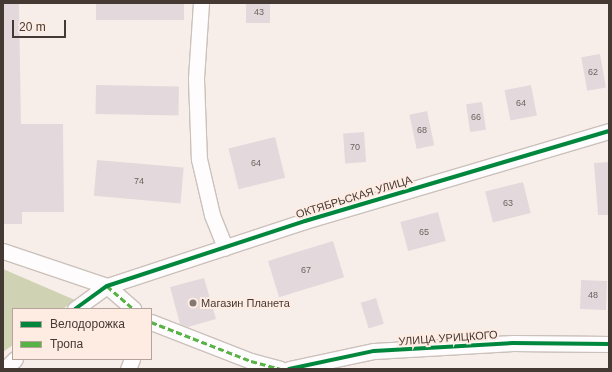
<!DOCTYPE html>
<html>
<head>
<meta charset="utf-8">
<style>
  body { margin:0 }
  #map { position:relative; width:612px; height:372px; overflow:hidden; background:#f8eee9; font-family:Arial,sans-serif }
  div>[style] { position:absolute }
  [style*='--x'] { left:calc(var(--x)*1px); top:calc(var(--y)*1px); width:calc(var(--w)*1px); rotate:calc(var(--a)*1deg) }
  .forest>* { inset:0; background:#cfd3b3 }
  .building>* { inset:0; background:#e3d9dc; transform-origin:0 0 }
  .roads { filter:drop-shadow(1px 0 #cbc1bc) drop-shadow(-1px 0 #cbc1bc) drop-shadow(0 1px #cbc1bc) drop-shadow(0 -1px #cbc1bc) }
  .street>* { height:15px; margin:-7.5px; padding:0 7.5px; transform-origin:7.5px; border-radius:7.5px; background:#fefcfc }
  .quiet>* { height:3px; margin-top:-1.5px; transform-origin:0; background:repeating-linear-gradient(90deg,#57b346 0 6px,transparent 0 9px) }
  .cycleway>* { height:4px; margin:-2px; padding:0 2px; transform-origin:2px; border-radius:2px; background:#00873e }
  .dots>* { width:11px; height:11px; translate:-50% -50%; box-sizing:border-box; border:2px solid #feece3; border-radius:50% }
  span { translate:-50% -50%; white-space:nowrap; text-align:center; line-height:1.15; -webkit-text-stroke:4px #feece3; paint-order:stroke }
  .number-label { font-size:9px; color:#6e635f }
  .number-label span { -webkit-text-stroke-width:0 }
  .street-label { font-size:11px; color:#453933 }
  .poi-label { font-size:11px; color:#453933 }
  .left { translate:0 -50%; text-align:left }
  .frame { position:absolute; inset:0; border:4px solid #453933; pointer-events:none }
  .legend { position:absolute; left:12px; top:308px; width:140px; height:52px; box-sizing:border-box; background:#feece3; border:1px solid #b4a49d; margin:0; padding:5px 7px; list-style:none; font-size:12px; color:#453933 }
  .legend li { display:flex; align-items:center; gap:8px; height:20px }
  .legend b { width:20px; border:1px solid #b4a49d }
  .scale { position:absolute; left:12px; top:20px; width:54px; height:18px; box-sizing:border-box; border:2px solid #453933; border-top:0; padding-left:5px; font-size:12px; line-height:14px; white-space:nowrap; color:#453933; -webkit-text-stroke:3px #feece3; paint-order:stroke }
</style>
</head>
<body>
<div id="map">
  <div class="forest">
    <div style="clip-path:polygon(3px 269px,75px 300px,63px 309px,13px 309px,13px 345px,3px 352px)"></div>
  </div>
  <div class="building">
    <div style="clip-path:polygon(3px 3px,19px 3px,21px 124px,63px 124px,64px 212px,22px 212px,22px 224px,3px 224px)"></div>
    <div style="left:96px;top:3px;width:88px;height:17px"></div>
    <div style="left:246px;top:3px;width:24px;height:20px"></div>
    <div style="left:600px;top:54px;width:34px;height:19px;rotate:80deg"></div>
    <div style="left:96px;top:85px;width:83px;height:29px;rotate:1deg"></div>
    <div style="left:531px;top:85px;width:31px;height:27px;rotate:79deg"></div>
    <div style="left:482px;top:102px;width:28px;height:16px;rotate:82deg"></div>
    <div style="left:427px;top:111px;width:35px;height:18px;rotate:78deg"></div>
    <div style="left:364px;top:132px;width:30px;height:21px;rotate:86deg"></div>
    <div style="left:275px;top:137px;width:42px;height:48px;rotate:76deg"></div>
    <div style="left:97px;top:160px;width:87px;height:36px;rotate:5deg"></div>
    <div style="clip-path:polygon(609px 162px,609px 215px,598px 215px,594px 163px)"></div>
    <div style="left:523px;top:182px;width:32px;height:39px;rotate:76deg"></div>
    <div style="left:438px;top:212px;width:30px;height:39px;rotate:75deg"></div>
    <div style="left:333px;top:241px;width:38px;height:68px;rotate:73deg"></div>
    <div style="clip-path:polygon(204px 278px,216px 319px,188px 327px,180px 324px,170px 287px)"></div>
    <div style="left:581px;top:280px;width:26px;height:29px;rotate:2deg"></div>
    <div style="left:376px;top:298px;width:27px;height:16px;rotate:73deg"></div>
  </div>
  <div class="roads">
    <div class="street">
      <div style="--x:201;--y:3;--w:76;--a:93.8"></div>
      <div style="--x:196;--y:79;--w:80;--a:87.9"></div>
      <div style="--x:199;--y:159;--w:57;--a:76.9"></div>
      <div style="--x:212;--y:215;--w:35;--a:68"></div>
      <div style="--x:3;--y:251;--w:110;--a:18.6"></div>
      <div style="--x:107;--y:286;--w:35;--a:41"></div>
      <div style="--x:75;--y:309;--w:39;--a:-36"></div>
      <div style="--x:107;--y:286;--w:208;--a:-18.2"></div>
      <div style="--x:305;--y:221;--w:317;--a:-16.5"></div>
      <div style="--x:151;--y:322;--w:107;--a:21.3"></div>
      <div style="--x:251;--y:361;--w:30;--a:15"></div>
      <div style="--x:5;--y:369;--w:14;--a:-45"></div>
      <div style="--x:128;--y:369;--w:11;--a:-68"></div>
      <div style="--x:289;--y:369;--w:87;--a:-12"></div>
      <div style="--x:374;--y:351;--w:139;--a:-3.3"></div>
      <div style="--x:513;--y:343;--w:96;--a:0.6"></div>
    </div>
  </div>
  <div class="quiet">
    <div style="--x:107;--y:286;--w:35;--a:41"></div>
    <div style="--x:151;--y:322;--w:107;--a:21.3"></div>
    <div style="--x:251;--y:361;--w:30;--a:15"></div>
  </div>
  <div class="cycleway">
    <div style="--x:75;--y:309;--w:39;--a:-36"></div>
    <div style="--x:107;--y:286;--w:208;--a:-18.2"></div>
    <div style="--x:305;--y:221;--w:317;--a:-16.5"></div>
    <div style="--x:289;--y:369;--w:87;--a:-12"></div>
    <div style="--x:374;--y:351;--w:139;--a:-3.3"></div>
    <div style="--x:513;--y:343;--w:96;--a:0.6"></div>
  </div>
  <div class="dots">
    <div style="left:193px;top:303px;background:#847873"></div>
  </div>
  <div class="number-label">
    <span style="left:259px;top:12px">43</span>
    <span style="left:593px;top:72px">62</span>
    <span style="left:521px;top:103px">64</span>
    <span style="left:476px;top:117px">66</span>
    <span style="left:422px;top:130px">68</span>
    <span style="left:355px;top:147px">70</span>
    <span style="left:256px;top:163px">64</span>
    <span style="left:139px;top:181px">74</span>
    <span style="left:508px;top:203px">63</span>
    <span style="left:424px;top:232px">65</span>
    <span style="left:306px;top:270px">67</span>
    <span style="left:593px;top:295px">48</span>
  </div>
  <div class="street-label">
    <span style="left:354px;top:197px;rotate:-17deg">ОКТЯБРЬСКАЯ УЛИЦА</span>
    <span style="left:448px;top:338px;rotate:-4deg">УЛИЦА УРИЦКОГО</span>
  </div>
  <div class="poi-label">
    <span class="left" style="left:201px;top:303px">Магазин Планета</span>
  </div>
  <div class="frame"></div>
  <ul class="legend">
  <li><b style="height:5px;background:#00873e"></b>Велодорожка</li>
  <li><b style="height:5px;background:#57b346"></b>Тропа</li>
  </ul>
  <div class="scale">20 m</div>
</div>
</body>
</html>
